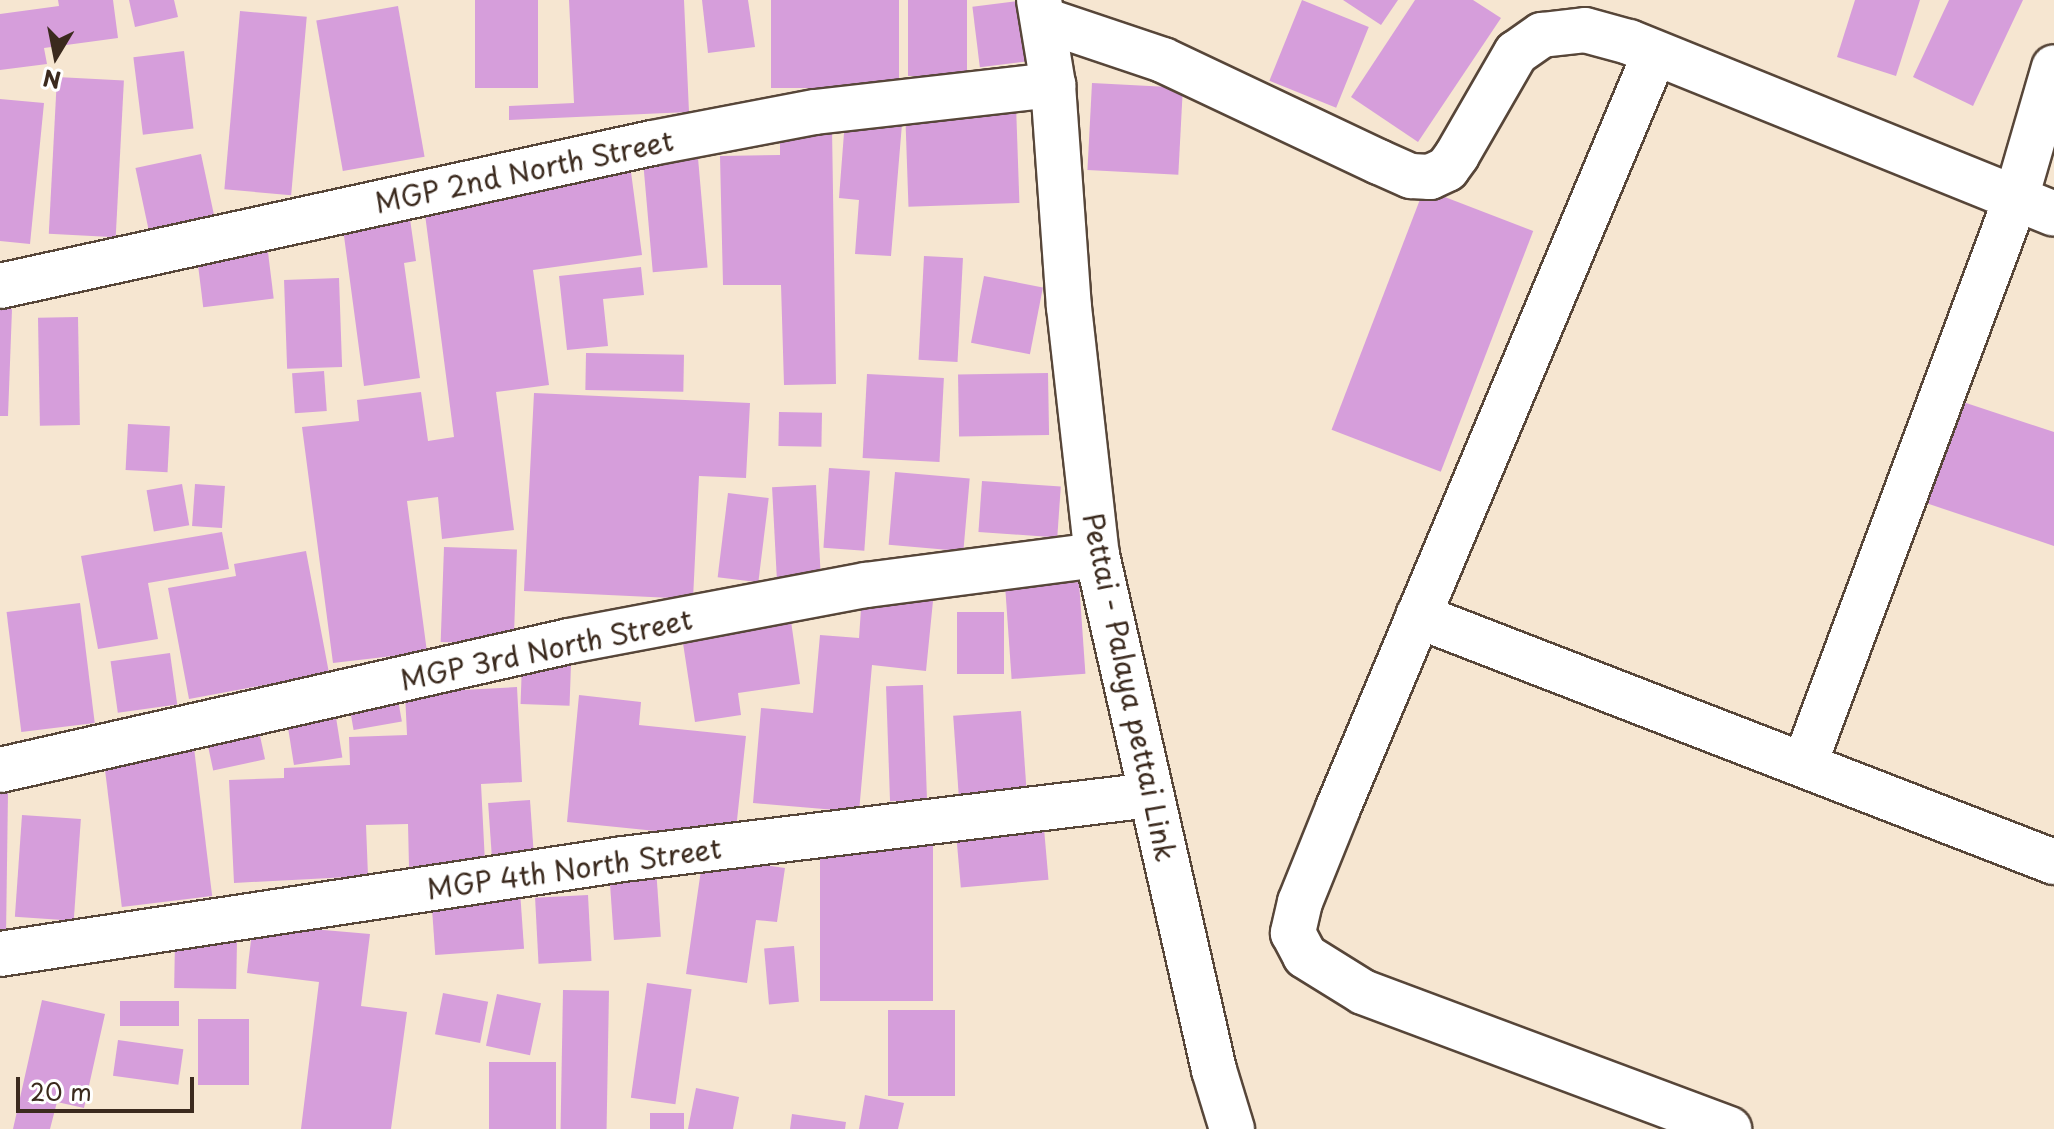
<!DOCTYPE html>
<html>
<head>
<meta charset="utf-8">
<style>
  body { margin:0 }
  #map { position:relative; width:2054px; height:1129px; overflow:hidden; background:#f6e6d1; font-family:"Playpen Sans",sans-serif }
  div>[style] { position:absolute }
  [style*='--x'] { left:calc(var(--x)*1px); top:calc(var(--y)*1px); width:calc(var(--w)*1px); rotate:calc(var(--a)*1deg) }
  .building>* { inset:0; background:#d69edb; transform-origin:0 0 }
  .roads { filter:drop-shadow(2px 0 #574639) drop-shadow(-2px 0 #574639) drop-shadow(0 2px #574639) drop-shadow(0 -2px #574639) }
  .minor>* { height:44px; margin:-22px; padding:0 22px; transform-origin:22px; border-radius:22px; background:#fff }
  span { translate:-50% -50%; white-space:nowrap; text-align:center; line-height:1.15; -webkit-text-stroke:6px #fff; paint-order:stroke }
  .street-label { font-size:28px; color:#3b2a1e }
  .north { position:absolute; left:16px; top:16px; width:80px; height:80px; -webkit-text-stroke:6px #fff; paint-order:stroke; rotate:190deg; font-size:22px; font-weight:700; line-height:32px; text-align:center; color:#3b2a1e }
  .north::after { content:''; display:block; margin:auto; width:28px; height:36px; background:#3b2a1e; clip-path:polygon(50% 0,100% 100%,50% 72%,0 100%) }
  .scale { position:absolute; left:16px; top:1077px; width:178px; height:36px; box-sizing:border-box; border:4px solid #3b2a1e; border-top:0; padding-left:10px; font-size:24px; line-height:28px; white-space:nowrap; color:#3b2a1e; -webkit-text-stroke:6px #fff; paint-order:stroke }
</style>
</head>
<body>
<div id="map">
  <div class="building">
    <div style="clip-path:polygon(58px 0,113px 0,118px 38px,44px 48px,47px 64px,0 70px,0 14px,59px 6px)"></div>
    <div style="clip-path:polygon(129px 0,174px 0,178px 17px,135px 27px)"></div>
    <div style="left:475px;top:0;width:63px;height:88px"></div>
    <div style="clip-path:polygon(569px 0,684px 0,689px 112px,509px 120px,509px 106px,574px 103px)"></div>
    <div style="clip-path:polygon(702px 0,748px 0,755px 47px,708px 53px)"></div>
    <div style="left:771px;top:0;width:128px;height:88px"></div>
    <div style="left:908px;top:0;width:59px;height:76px"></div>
    <div style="left:1027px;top:0;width:61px;height:55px;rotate:83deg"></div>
    <div style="left:1302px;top:0;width:72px;height:87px;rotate:22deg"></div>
    <div style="clip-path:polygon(1343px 0,1398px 0,1381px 25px)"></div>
    <div style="clip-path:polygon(1415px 0,1473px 0,1501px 18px,1418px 142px,1351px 97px)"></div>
    <div style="clip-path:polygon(1855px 0,1920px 0,1896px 76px,1837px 57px)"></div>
    <div style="clip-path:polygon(1949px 0,2023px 0,1973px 106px,1913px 77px)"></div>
    <div style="left:398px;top:6px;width:153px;height:83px;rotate:80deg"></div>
    <div style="left:240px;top:11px;width:67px;height:179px;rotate:5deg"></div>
    <div style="left:184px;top:51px;width:78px;height:51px;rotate:83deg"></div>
    <div style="left:57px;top:77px;width:67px;height:157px;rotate:3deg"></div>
    <div style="left:1092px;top:83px;width:91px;height:87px;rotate:3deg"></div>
    <div style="clip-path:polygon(0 99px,44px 103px,30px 244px,0 241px)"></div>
    <div style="left:1016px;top:105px;width:98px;height:111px;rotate:88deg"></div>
    <div style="clip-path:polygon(845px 120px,902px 124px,891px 256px,855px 254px,859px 200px,839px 198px)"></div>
    <div style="clip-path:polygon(832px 128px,836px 384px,784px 385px,781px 285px,723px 285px,720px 156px,780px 155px,780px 129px)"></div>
    <div style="left:201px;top:154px;width:63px;height:67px;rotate:78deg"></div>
    <div style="left:698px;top:158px;width:110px;height:55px;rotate:85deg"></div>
    <div style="clip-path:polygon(631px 172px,642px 255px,533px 270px,549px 385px,496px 392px,514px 530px,442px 539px,438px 497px,407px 501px,427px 652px,333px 663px,302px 427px,359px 421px,357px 400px,421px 392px,428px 441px,454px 437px,423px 199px)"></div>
    <div style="left:1424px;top:189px;width:117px;height:258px;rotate:21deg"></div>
    <div style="clip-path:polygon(409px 212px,416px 261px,404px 263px,420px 378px,364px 386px,342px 221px)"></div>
    <div style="left:267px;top:244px;width:55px;height:71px;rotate:83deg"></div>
    <div style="left:924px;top:256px;width:39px;height:104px;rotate:3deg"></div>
    <div style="clip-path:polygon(641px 267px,644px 295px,603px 299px,608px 346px,567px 350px,559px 276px)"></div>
    <div style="left:984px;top:276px;width:60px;height:68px;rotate:11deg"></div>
    <div style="left:339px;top:278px;width:89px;height:55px;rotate:88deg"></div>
    <div style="clip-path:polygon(0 308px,12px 309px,8px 416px,0 416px)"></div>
    <div style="left:78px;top:317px;width:108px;height:40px;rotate:89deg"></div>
    <div style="left:586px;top:353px;width:98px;height:37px;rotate:1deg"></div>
    <div style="left:324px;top:371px;width:40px;height:32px;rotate:86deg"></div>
    <div style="left:1048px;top:373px;width:62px;height:90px;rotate:89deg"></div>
    <div style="left:867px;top:374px;width:77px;height:84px;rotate:3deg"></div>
    <div style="clip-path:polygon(534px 393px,750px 403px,746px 478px,699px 476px,693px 599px,524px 591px)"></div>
    <div style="clip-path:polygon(1957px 400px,2054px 432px,2054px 546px,1923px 502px)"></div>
    <div style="left:779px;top:412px;width:43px;height:34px;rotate:1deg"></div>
    <div style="left:128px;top:424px;width:42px;height:46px;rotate:3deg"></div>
    <div style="left:829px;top:468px;width:41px;height:80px;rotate:4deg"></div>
    <div style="left:895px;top:472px;width:75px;height:73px;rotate:5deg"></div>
    <div style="left:982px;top:481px;width:79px;height:51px;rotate:4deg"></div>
    <div style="left:182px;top:484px;width:42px;height:36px;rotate:80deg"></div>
    <div style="left:195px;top:484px;width:30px;height:42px;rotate:4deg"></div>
    <div style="left:816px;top:485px;width:90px;height:44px;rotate:87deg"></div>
    <div style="left:728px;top:493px;width:41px;height:85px;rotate:7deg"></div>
    <div style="clip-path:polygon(222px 532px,229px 569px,148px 583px,158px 639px,98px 649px,81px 556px)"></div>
    <div style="left:444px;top:547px;width:73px;height:95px;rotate:2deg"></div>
    <div style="clip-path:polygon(306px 551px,329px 673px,189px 699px,168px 588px,236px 576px,234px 564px)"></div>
    <div style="left:1079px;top:582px;width:92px;height:74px;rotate:86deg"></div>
    <div style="clip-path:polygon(862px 595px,933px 601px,926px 671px,872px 665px,859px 812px,753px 803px,761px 708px,813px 713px,820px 635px,859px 638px)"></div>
    <div style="left:80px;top:603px;width:121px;height:74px;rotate:83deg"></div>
    <div style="left:957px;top:612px;width:47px;height:62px"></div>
    <div style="clip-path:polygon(790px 614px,800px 684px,738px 693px,741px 715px,695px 722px,681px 630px)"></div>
    <div style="left:170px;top:653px;width:52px;height:60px;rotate:82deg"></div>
    <div style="left:522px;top:663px;width:49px;height:41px;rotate:2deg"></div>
    <div style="left:923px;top:685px;width:115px;height:37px;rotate:88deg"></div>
    <div style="clip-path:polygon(517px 687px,522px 782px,481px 784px,485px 863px,409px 867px,408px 824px,366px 825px,368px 876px,234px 883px,229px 780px,284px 778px,284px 768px,350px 765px,349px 737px,407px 735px,405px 693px)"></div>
    <div style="left:397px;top:694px;width:28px;height:49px;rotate:80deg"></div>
    <div style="clip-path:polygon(579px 695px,641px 702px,639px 725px,746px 736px,735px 839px,567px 822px)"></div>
    <div style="left:335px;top:711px;width:47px;height:49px;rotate:81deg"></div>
    <div style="left:1021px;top:711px;width:80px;height:68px;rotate:86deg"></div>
    <div style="left:259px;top:731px;width:29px;height:53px;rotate:78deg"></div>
    <div style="left:194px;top:748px;width:149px;height:91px;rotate:83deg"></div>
    <div style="clip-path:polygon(0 792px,8px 792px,6px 936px,0 936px)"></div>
    <div style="left:530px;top:800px;width:58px;height:42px;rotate:86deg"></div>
    <div style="left:22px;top:815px;width:59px;height:102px;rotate:4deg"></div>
    <div style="left:1043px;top:817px;width:63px;height:88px;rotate:85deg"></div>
    <div style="left:933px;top:842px;width:159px;height:113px;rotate:90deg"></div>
    <div style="clip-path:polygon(703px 856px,785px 868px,777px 922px,756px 920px,747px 983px,686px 974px)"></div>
    <div style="left:656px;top:868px;width:69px;height:47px;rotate:86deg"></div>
    <div style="left:520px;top:891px;width:58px;height:89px;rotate:86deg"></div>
    <div style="left:588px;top:895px;width:66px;height:53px;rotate:87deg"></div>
    <div style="clip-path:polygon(253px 924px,370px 934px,361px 1006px,407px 1012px,391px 1129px,301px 1129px,319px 982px,247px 973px)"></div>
    <div style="left:175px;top:940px;width:62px;height:48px;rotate:1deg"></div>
    <div style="left:794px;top:946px;width:56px;height:30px;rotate:85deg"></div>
    <div style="left:647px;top:983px;width:45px;height:116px;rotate:8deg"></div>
    <div style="left:563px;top:990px;width:46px;height:139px;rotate:1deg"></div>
    <div style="left:443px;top:993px;width:46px;height:42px;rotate:11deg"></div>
    <div style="left:497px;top:994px;width:45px;height:53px;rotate:12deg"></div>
    <div style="clip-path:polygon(42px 1000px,105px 1014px,84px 1108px,57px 1102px,50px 1129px,13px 1129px)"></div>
    <div style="left:179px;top:1001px;width:25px;height:59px;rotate:90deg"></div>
    <div style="left:888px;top:1010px;width:67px;height:86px"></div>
    <div style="left:198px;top:1019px;width:51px;height:66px"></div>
    <div style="left:118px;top:1040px;width:66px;height:36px;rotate:8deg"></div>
    <div style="left:489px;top:1062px;width:67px;height:67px"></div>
    <div style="clip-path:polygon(696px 1088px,739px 1097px,733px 1129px,688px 1129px)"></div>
    <div style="clip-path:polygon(865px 1095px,904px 1103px,898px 1129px,859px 1129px)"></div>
    <div style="left:650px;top:1113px;width:34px;height:16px"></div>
    <div style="clip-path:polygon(792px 1114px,846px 1122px,845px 1129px,790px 1129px)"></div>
  </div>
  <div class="roads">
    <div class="minor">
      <div style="--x:1039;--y:0;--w:86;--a:80.6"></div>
      <div style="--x:1053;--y:85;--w:223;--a:85.9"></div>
      <div style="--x:1069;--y:307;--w:250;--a:83.6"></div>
      <div style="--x:1097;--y:555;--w:528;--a:77.2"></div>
      <div style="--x:1214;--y:1070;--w:62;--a:73"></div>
      <div style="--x:1044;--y:20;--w:126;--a:18.6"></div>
      <div style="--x:1163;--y:60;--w:239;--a:25.3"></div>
      <div style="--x:1379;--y:162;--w:35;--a:24"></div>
      <div style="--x:1411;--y:176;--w:19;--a:3"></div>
      <div style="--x:1430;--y:177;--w:19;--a:-25"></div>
      <div style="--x:1447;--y:169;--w:17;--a:-54"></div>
      <div style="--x:1457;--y:155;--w:118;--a:-60"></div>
      <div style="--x:1516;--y:53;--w:32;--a:-35"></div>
      <div style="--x:1542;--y:35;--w:43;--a:-6.6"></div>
      <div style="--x:1585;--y:30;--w:46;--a:15.3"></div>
      <div style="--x:1629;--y:42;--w:458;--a:22"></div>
      <div style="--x:1655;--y:53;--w:819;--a:112.78"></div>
      <div style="--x:1338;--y:808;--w:101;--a:112"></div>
      <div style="--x:1300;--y:902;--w:32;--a:103"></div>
      <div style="--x:1293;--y:933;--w:26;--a:62"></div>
      <div style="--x:1305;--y:956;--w:68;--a:31.8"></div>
      <div style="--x:1363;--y:992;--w:391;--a:20.5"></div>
      <div style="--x:0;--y:286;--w:667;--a:-12.37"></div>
      <div style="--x:652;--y:143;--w:166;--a:-10.8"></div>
      <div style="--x:815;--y:112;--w:240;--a:-6.5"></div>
      <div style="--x:1418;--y:616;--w:682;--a:21.15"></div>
      <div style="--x:1805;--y:763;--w:603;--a:-69.52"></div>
      <div style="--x:2016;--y:198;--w:136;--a:-73.8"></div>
      <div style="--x:0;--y:770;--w:583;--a:-12.77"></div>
      <div style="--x:569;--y:641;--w:302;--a:-10.7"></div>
      <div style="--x:866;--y:585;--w:233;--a:-7.4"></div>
      <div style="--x:0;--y:954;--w:630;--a:-8.67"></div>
      <div style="--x:623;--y:859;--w:531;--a:-6.92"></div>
    </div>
  </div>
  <div class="street-label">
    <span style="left:524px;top:171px;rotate:-12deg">MGP 2nd North Street</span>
    <span style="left:546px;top:649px;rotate:-12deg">MGP 3rd North Street</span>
    <span style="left:1130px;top:687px;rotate:78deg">Pettai - Palaya pettai Link</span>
    <span style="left:574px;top:868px;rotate:-8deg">MGP 4th North Street</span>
  </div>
  <div class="north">N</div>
  <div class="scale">20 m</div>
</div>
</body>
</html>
